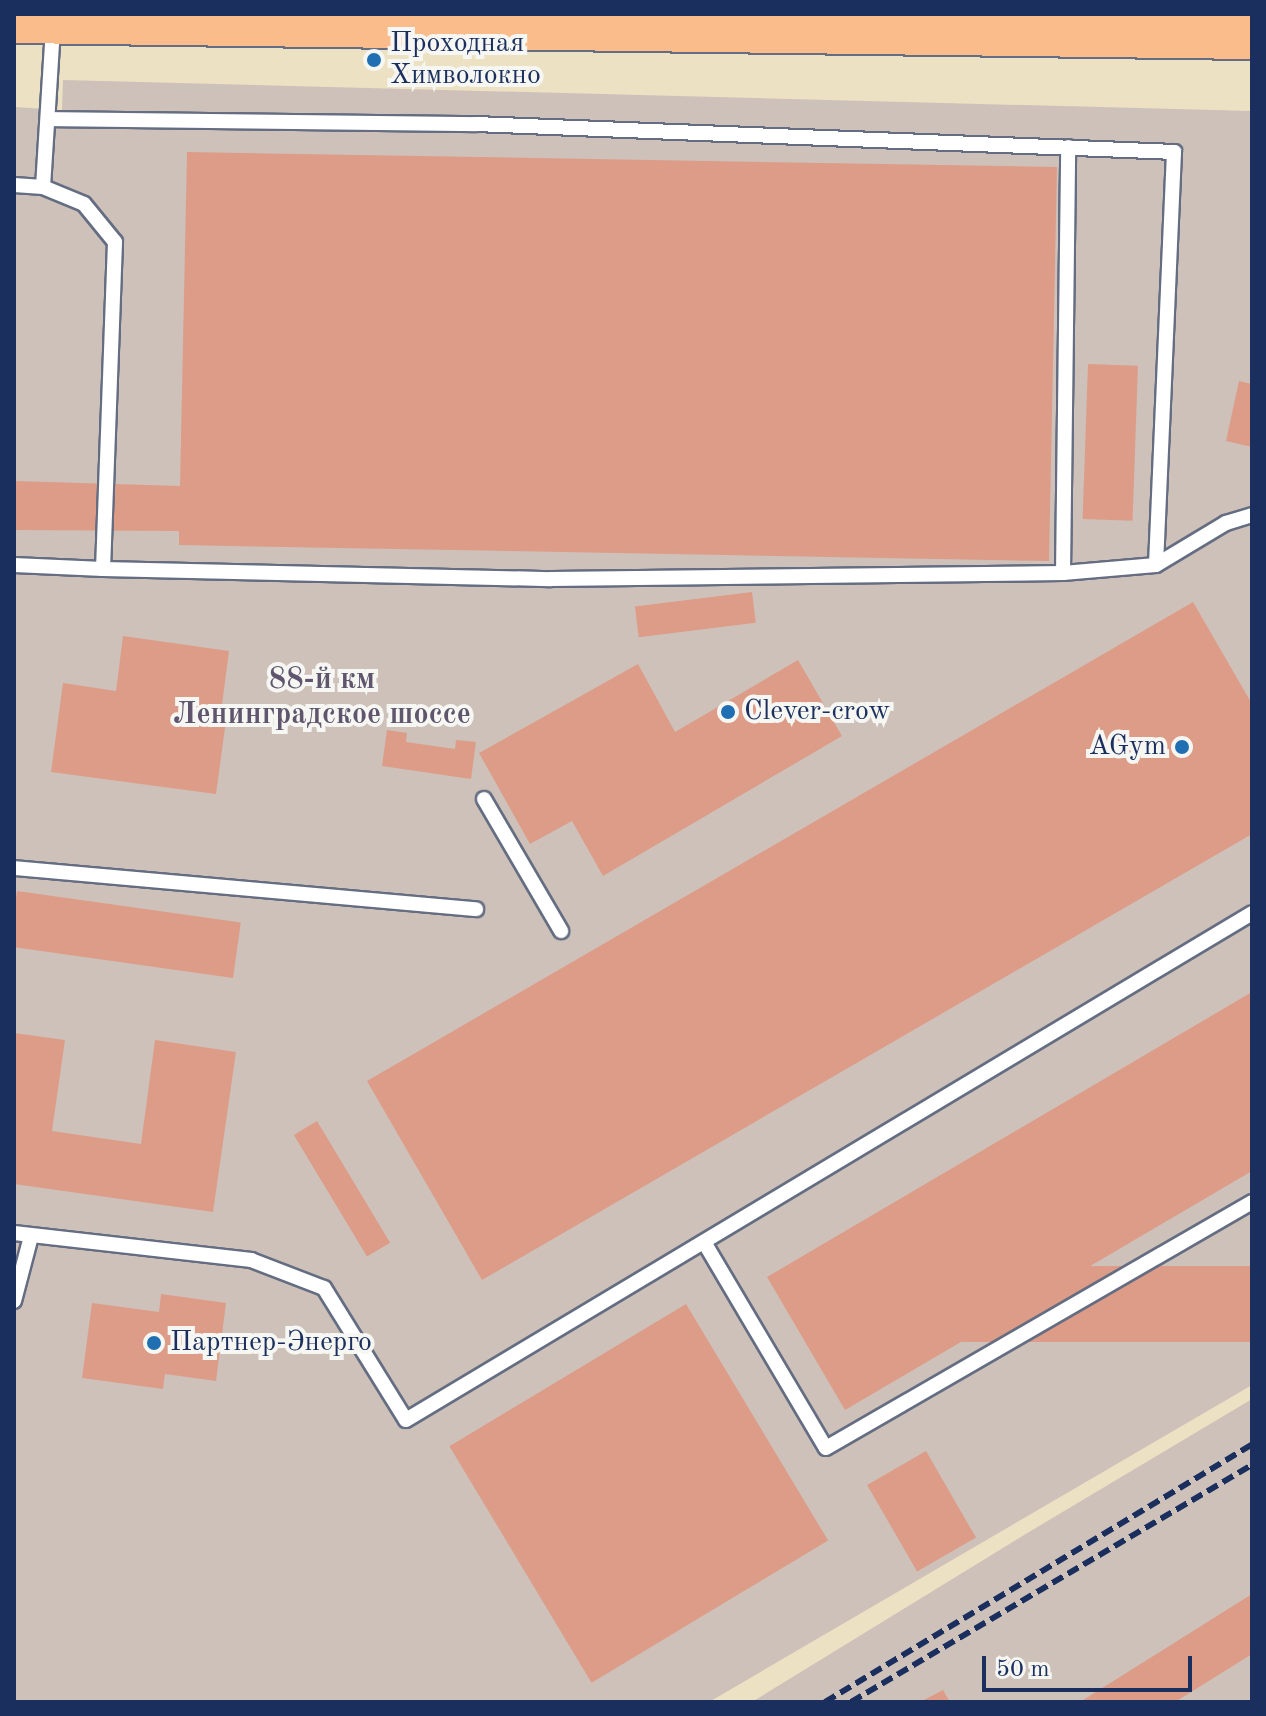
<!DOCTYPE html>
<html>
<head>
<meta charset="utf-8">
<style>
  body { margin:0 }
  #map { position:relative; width:1266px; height:1716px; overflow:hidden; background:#ede1c3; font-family:"Old Standard TT",serif }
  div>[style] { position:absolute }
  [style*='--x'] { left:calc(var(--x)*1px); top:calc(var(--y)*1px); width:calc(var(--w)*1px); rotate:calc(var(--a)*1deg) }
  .industrial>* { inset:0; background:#cec1ba }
  .building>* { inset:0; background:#dd9c88; transform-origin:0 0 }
  .roads { filter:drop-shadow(2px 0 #646d81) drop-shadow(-2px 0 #646d81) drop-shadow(0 2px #646d81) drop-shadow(0 -2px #646d81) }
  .service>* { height:14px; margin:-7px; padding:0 7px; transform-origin:7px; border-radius:7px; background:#fff }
  .trunk>* { height:44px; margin:-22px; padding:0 22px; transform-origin:22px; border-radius:22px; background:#f9bc8a }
  .rail>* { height:6px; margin-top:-3px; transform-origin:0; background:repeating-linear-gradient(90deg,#1b2f5e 0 12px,transparent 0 18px) }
  .dots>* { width:22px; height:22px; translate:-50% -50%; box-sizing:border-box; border:4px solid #f6f6f2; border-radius:50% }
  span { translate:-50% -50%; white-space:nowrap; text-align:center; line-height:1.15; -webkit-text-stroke:8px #f6f6f2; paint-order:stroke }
  .poi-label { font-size:28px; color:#1b2f5e }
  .left { translate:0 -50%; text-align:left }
  .right { translate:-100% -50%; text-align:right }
  .neighbourhood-label { font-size:30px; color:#5f556d; font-weight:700 }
  .frame { position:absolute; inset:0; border:16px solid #1b2f5e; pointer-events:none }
  .scale { position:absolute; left:982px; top:1656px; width:210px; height:36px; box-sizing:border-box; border:4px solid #1b2f5e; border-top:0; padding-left:10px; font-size:24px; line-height:28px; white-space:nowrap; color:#1b2f5e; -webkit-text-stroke:6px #f6f6f2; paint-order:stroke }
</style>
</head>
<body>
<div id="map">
  <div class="industrial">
    <div style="clip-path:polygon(63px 80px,1252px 111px,1252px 1385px,709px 1702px,14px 1702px,14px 107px,62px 110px)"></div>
    <div style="clip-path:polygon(1252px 1399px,1252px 1702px,752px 1702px,1024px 1535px)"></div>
  </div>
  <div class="building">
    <div style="clip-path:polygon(187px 152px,1057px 167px,1049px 561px,179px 545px,179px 531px,14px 530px,14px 481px,180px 486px)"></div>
    <div style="left:1088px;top:364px;width:50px;height:155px;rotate:2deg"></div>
    <div style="clip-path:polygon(1239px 381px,1252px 384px,1252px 447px,1226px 441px)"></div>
    <div style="left:752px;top:592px;width:31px;height:118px;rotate:83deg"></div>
    <div style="clip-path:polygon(1193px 602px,1252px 704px,1252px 834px,482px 1280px,367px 1081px)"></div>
    <div style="clip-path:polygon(123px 636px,229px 651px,222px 705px,228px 706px,216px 794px,51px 772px,63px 683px,116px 691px)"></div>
    <div style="clip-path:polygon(798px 660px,842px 736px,603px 876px,572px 821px,530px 844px,479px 753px,638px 664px,675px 732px)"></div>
    <div style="clip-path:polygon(387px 730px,407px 733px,406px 742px,455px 749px,456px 740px,476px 742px,471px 779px,382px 766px)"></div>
    <div style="left:17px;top:891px;width:226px;height:56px;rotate:8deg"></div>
    <div style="clip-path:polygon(1252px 992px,1252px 1171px,845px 1410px,767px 1277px)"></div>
    <div style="clip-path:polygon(14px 1033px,65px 1040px,52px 1131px,141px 1144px,155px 1040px,236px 1052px,213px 1212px,14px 1184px)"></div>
    <div style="left:317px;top:1121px;width:142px;height:27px;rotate:59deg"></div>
    <div style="left:1252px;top:1266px;width:76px;height:300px;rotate:90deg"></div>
    <div style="clip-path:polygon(161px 1294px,226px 1303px,216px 1381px,165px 1374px,163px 1389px,82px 1378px,92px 1303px,159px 1312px)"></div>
    <div style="left:686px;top:1304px;width:276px;height:276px;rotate:59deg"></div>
    <div style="left:926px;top:1451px;width:100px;height:68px;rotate:60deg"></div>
    <div style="clip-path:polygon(1252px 1594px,1252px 1654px,1175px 1702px,1080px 1702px)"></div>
    <div style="clip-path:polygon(943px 1690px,950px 1702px,920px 1702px)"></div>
  </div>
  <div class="roads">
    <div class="service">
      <div style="--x:49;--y:119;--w:426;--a:0.7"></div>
      <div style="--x:475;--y:124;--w:700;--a:2.29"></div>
      <div style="--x:1174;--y:152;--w:413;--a:92.5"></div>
      <div style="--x:14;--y:185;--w:29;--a:4"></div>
      <div style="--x:43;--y:187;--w:160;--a:-86.4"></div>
      <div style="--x:43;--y:187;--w:44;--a:22.5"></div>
      <div style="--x:84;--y:204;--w:49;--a:50.8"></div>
      <div style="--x:115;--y:242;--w:327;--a:92.1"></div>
      <div style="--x:103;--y:569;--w:448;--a:1.3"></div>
      <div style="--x:551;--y:579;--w:512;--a:-0.67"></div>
      <div style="--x:1063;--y:573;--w:93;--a:-4.9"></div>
      <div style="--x:1156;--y:565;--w:82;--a:-31"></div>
      <div style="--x:1226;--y:523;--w:27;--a:-17"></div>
      <div style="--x:14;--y:565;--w:89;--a:2.6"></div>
      <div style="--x:1063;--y:573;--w:426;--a:-89.3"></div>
      <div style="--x:484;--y:799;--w:153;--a:59.7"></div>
      <div style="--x:14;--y:868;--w:464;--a:5.1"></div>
      <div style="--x:14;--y:1233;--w:239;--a:6.5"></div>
      <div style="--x:251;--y:1260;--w:78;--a:21"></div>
      <div style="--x:324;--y:1288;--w:155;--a:58.2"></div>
      <div style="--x:406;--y:1420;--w:986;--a:-30.93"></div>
      <div style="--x:704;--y:1242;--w:239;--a:59.4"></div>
      <div style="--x:826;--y:1448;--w:492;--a:-30"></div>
      <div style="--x:14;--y:1301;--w:67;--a:-75.3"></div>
    </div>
    <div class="trunk">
      <div style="--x:14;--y:21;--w:1238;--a:0.74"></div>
    </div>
  </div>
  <div class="rail">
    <div style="--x:825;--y:1702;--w:499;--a:-31.1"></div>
    <div style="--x:851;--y:1702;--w:466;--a:-30.6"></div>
  </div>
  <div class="dots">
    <div style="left:374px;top:60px;background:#1f6fb2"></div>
    <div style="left:728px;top:712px;background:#1f6fb2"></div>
    <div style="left:1182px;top:747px;background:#1f6fb2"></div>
    <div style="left:154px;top:1343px;background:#1f6fb2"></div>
  </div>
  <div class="poi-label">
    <span class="left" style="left:390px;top:60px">Проходная<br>Химволокно</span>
    <span class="left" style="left:744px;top:712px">Clever-crow</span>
    <span class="right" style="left:1166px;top:747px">AGym</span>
    <span class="left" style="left:170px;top:1343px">Партнер-Энерго</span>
  </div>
  <div class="neighbourhood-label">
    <span style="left:322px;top:697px">88-й км<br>Ленинградское шоссе</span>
  </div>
  <div class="frame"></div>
  <div class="scale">50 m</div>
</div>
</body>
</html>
